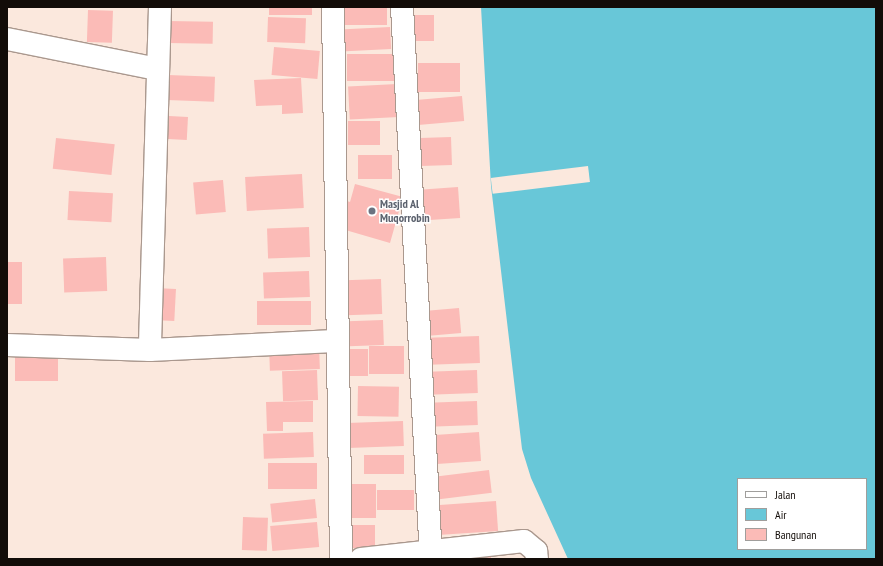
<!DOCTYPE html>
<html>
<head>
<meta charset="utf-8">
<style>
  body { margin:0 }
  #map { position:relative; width:883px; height:566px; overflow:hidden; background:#fbe8dd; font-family:"PT Sans Narrow",sans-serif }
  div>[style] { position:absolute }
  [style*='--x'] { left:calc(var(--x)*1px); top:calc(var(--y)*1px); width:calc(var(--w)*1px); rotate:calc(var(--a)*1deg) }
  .water>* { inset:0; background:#68c7d8 }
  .pier>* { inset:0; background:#fbe8dd; transform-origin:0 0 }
  .building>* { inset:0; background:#fbbbb7; transform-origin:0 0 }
  .roads { filter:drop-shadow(1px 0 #aa988e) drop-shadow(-1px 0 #aa988e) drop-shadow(0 1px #aa988e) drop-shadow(0 -1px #aa988e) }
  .minor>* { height:22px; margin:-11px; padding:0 11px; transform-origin:11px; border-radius:11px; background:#fff }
  .dots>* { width:11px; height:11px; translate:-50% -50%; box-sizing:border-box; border:2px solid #fff; border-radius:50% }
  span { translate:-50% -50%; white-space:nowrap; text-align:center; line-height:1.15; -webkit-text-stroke:3px #fff; paint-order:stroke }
  .worship-label { font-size:12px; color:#5b616d; font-weight:700 }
  .left { translate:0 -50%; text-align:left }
  .frame { position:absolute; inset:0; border:8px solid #120c08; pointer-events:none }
  .legend { position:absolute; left:737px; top:478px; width:130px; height:72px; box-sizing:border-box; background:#fff; border:1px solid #a09e9c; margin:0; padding:5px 7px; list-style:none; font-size:12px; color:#120c08 }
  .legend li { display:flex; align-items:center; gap:8px; height:20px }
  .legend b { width:20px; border:1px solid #a09e9c }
</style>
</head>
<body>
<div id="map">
  <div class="water">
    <div style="clip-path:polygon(evenodd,481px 7px,876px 7px,876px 559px,568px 559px,531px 478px,522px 449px,491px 186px,481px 7px,738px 479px,866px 479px,866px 549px,738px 549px,738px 479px)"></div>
  </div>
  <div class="pier">
    <div style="left:588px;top:166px;width:16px;height:98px;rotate:83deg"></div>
  </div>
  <div class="building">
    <div style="left:269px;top:7px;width:43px;height:8px"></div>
    <div style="left:338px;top:7px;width:49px;height:18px"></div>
    <div style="left:88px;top:10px;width:25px;height:32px;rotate:2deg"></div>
    <div style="left:410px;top:15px;width:24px;height:26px"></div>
    <div style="left:268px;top:17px;width:38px;height:25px;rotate:2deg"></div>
    <div style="left:168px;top:21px;width:45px;height:22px;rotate:1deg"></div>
    <div style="left:390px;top:27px;width:22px;height:50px;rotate:87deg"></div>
    <div style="left:274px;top:47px;width:46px;height:28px;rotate:5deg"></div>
    <div style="left:347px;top:54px;width:49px;height:27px"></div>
    <div style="left:418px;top:63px;width:42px;height:29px"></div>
    <div style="left:168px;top:75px;width:47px;height:25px;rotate:2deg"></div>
    <div style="clip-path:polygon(301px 78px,303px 113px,282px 114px,282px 105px,256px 106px,254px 80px)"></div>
    <div style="left:397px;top:84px;width:33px;height:49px;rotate:87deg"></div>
    <div style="left:462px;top:96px;width:25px;height:52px;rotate:85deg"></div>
    <div style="left:169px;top:116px;width:19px;height:23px;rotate:3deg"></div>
    <div style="left:380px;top:121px;width:24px;height:32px;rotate:90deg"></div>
    <div style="left:451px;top:137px;width:28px;height:31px;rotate:88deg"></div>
    <div style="left:56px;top:138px;width:59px;height:31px;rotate:6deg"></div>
    <div style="left:358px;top:155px;width:34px;height:24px"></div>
    <div style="left:302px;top:174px;width:34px;height:57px;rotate:87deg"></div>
    <div style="left:223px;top:180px;width:32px;height:30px;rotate:85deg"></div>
    <div style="clip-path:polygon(355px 184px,403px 197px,390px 243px,342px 229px,347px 201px,350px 202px)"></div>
    <div style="left:458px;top:187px;width:31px;height:42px;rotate:86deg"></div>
    <div style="left:69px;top:191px;width:44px;height:29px;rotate:3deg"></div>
    <div style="left:309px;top:227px;width:30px;height:42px;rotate:88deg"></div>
    <div style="left:106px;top:257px;width:34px;height:43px;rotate:88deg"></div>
    <div style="left:7px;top:262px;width:15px;height:42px"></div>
    <div style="left:309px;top:271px;width:26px;height:46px;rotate:88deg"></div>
    <div style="left:381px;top:279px;width:35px;height:36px;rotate:88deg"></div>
    <div style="left:155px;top:288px;width:21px;height:32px;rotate:3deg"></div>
    <div style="left:257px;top:301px;width:54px;height:24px"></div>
    <div style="left:459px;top:308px;width:25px;height:35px;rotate:85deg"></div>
    <div style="left:383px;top:320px;width:25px;height:42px;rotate:88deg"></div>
    <div style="left:479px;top:336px;width:27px;height:58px;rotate:88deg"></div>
    <div style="left:319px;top:344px;width:25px;height:50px;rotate:88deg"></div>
    <div style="left:369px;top:346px;width:35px;height:28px"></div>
    <div style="left:337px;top:349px;width:31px;height:27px"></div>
    <div style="left:15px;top:351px;width:43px;height:30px"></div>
    <div style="left:317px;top:370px;width:30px;height:35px;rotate:88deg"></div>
    <div style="left:477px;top:370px;width:23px;height:49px;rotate:88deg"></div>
    <div style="left:358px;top:386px;width:41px;height:30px;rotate:1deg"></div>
    <div style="clip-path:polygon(313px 401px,313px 422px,283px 422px,283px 431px,267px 431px,266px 402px)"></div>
    <div style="left:477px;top:401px;width:24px;height:49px;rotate:88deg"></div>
    <div style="left:403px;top:421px;width:25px;height:56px;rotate:88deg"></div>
    <div style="left:313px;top:432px;width:25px;height:50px;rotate:88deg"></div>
    <div style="left:479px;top:432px;width:29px;height:48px;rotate:86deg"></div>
    <div style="left:364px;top:455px;width:40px;height:19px"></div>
    <div style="left:268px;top:463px;width:49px;height:26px"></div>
    <div style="left:489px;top:470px;width:23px;height:53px;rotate:83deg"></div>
    <div style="left:343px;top:484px;width:33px;height:34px"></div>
    <div style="left:377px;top:490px;width:37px;height:20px"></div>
    <div style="left:315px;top:499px;width:19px;height:45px;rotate:84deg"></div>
    <div style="left:496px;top:501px;width:30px;height:60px;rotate:86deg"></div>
    <div style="left:243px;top:517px;width:25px;height:33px;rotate:2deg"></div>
    <div style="left:317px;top:522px;width:25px;height:47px;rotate:85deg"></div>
    <div style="left:375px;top:525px;width:23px;height:24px;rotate:90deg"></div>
    <div style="clip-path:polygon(491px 557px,491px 559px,480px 559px,480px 558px)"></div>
  </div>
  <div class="roads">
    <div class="minor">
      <div style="--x:160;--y:7;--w:343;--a:91.7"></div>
      <div style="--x:150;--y:350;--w:185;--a:-2.8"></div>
      <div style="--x:333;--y:7;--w:552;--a:89.17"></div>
      <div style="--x:402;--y:7;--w:553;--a:86.99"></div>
      <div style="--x:7;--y:39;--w:153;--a:11.3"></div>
      <div style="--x:7;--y:345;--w:143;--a:2"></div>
      <div style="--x:361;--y:559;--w:164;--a:-6.3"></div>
      <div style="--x:524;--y:541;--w:16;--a:40"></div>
      <div style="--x:536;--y:551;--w:8;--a:83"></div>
    </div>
  </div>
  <div class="dots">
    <div style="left:372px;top:211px;background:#6b7280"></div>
  </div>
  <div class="worship-label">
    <span class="left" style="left:380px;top:211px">Masjid Al<br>Muqorrobin</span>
  </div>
  <div class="frame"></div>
  <ul class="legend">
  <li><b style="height:5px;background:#fff"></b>Jalan</li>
  <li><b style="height:11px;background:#68c7d8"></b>Air</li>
  <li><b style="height:11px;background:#fbbbb7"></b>Bangunan</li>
  </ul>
</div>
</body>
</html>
